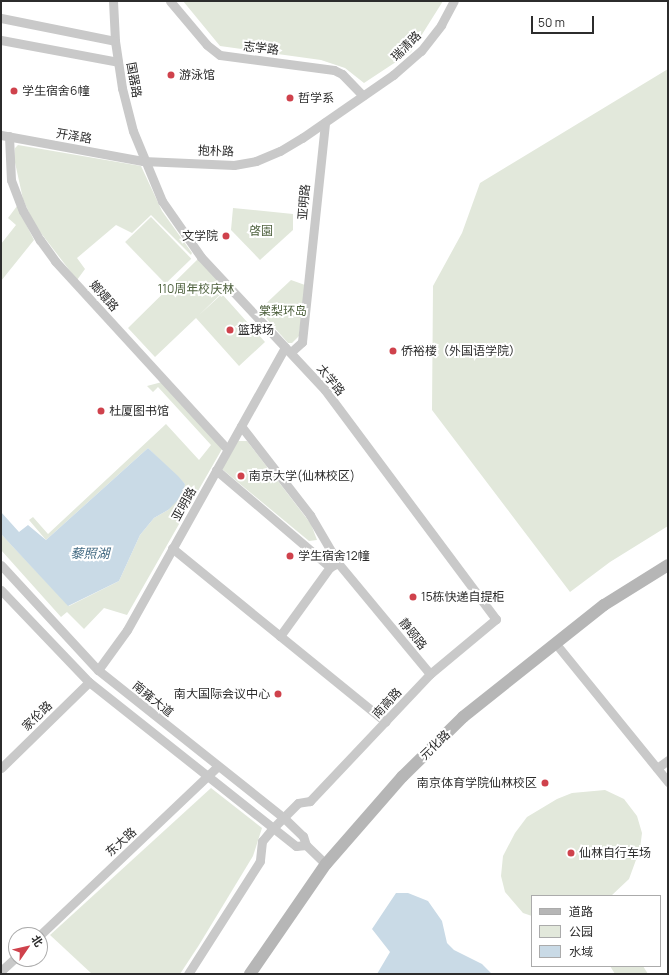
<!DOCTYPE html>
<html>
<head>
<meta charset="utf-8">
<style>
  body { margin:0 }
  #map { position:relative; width:669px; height:975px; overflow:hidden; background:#fff; font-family:Manrope,"Noto Sans SC",sans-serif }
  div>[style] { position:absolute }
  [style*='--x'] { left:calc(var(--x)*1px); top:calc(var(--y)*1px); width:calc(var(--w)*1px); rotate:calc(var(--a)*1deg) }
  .green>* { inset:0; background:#e2e8db; transform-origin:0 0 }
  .water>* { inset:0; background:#c9dae6 }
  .street>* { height:9px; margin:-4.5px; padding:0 4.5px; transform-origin:4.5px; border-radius:4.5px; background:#c9c9c9 }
  .secondary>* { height:12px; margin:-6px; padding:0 6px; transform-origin:6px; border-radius:6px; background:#b6b6b6 }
  .dots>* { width:11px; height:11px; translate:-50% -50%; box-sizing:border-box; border:2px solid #fff; border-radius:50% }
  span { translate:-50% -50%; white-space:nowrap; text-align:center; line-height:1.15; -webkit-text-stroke:4px #fff; paint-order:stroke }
  .street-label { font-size:12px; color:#2c2c2c }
  .poi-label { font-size:12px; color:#2c2c2c }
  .left { translate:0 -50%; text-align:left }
  .right { translate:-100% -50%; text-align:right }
  .park-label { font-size:12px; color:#4f623f }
  .water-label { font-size:13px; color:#446b83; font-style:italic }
  .frame { position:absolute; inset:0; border:2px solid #2c2c2c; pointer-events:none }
  .legend { position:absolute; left:531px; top:895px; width:130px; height:72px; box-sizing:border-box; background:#fff; border:1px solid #ababab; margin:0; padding:5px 7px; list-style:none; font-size:12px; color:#2c2c2c }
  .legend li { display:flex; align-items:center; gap:8px; height:20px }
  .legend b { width:20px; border:1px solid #ababab }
  .north { position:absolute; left:8px; top:927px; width:40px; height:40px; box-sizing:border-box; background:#fff; border:1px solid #ababab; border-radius:50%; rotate:56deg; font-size:11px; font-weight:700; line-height:16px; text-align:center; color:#2c2c2c }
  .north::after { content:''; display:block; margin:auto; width:14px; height:18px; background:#cf424c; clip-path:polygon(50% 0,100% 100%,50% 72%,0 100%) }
  .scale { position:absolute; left:531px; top:16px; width:63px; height:18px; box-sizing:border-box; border:2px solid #2c2c2c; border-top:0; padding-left:5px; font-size:12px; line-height:14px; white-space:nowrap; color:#2c2c2c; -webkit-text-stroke:3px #fff; paint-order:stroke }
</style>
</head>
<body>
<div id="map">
  <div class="green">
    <div style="clip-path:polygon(183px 1px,443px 1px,411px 52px,364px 83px,345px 68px,321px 60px,220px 46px)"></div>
    <div style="clip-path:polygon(668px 69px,668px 526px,610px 562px,570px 592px,432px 410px,433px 286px,462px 233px,480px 183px)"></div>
    <div style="clip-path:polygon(18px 145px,141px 166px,162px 211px,192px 253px,191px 255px,151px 215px,132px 233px,116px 225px,77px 258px,85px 269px,77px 280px,34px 224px,23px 199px,14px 158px,15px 148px)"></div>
    <div style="clip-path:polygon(17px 206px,34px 240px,1px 281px,1px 244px,16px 225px,8px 218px)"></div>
    <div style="clip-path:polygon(233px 208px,293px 214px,293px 230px,260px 260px,231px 230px)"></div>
    <div style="left:151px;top:217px;width:58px;height:36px;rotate:46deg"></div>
    <div style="clip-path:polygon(199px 258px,226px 289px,198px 316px,222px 294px,265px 342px,239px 366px,196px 318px,155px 357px,128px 328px)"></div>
    <div style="clip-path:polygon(291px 280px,305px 285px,299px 336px,292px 343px,288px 343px,259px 310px)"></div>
    <div style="clip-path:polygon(162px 382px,222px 449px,127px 615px,104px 608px,84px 629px,67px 612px,61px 617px,1px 550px,1px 534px,69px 606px,119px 581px,140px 535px,154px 518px,168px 510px,185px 484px,148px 448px,46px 540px,29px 520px,33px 517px,48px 534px,166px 424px,199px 460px,211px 445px,158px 387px,153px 392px,147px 386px)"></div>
    <div style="clip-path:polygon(238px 441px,247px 441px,311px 524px,317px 540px,309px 541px,222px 469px)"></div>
    <div style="clip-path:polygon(211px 788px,262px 828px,253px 856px,199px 945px,180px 974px,92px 974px,50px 935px)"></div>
    <div style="clip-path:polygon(605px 790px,624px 799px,637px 816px,642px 833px,640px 849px,629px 879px,611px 896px,532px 896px,532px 916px,523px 913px,505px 892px,501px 876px,503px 856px,515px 833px,527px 817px,557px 799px,572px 793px)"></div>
    <div style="clip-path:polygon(610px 966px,643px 966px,648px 974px,615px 974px)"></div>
  </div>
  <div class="water">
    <div style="clip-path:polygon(148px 448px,178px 476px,185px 484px,183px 492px,177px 501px,168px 510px,154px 518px,140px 535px,119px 581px,68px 606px,1px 534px,1px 512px,19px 532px,28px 525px,46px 540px)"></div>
    <div style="clip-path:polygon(396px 893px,408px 893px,428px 901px,442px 921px,447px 943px,454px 950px,482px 964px,492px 974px,377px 974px,390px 952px,372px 929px)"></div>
  </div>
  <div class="street">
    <div style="--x:113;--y:1;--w:40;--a:87.1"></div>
    <div style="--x:115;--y:41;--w:48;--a:81.5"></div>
    <div style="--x:122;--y:88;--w:44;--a:75.7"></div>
    <div style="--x:133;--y:131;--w:76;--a:67.5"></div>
    <div style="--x:162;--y:201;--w:68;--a:55.1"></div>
    <div style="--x:201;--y:257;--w:182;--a:47"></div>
    <div style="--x:325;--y:390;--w:286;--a:53.3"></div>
    <div style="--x:496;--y:619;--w:86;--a:140.2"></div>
    <div style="--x:430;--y:674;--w:175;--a:133.4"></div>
    <div style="--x:310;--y:801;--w:12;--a:171"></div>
    <div style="--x:298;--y:803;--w:35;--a:135"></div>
    <div style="--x:273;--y:828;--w:17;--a:130"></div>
    <div style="--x:262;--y:841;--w:20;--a:96"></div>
    <div style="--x:260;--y:861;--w:134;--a:122.5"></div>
    <div style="--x:170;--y:1;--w:57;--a:49.9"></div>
    <div style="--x:207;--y:45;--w:16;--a:38"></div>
    <div style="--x:220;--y:55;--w:115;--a:7.5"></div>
    <div style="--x:334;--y:70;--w:9;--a:27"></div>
    <div style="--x:342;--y:74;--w:30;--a:46"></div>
    <div style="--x:1;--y:18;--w:116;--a:11.4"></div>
    <div style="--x:1;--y:40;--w:119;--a:10.6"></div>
    <div style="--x:1;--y:135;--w:144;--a:10.4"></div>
    <div style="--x:143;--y:161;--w:91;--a:2.5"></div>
    <div style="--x:234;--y:165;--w:22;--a:-10"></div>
    <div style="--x:256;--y:161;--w:26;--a:-23"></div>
    <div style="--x:280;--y:151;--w:26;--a:-31"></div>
    <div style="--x:302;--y:138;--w:111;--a:-34.7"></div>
    <div style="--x:393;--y:75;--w:37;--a:-41"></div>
    <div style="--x:421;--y:51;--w:33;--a:-52"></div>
    <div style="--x:441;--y:25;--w:27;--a:-62"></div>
    <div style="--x:9;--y:136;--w:44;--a:87.4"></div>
    <div style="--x:11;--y:180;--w:33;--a:69"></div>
    <div style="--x:23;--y:211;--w:34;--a:60"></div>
    <div style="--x:40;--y:240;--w:26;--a:54"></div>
    <div style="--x:55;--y:261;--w:255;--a:47.5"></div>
    <div style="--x:291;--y:352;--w:15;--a:-42"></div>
    <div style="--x:302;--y:342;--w:221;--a:-84"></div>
    <div style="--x:241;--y:426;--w:113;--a:52.2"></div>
    <div style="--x:310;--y:515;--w:56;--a:59.7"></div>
    <div style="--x:216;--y:470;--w:150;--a:40.4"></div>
    <div style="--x:330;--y:567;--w:9;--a:-27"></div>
    <div style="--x:338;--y:563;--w:144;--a:50.3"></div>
    <div style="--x:172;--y:548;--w:139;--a:39.2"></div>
    <div style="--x:280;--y:636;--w:85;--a:-54.1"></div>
    <div style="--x:1;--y:565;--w:143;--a:47.3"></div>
    <div style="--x:98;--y:670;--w:236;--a:38.5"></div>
    <div style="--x:283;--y:817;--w:28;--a:44"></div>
    <div style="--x:303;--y:836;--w:9;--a:72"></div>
    <div style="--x:306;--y:845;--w:28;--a:44"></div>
    <div style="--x:1;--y:590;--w:127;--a:46.3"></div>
    <div style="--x:89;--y:682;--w:264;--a:38.4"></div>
    <div style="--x:296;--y:846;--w:10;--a:-6"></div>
    <div style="--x:280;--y:636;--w:136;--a:39.1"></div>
    <div style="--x:556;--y:644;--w:178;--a:50.9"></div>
    <div style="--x:98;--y:670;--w:49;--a:-54.1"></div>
    <div style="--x:127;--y:630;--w:324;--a:-60.8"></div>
    <div style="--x:1;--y:768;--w:123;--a:-44.3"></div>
    <div style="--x:657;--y:768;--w:14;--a:-36"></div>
    <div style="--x:40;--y:935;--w:245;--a:-43.5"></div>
    <div style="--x:1;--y:971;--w:21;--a:-43"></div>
  </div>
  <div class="secondary">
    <div style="--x:250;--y:974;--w:134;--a:-55.4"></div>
    <div style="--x:326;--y:864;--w:116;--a:-48.9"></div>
    <div style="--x:402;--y:777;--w:86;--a:-44.5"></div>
    <div style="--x:463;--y:717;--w:180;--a:-38.5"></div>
    <div style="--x:604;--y:605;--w:75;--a:-32"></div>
  </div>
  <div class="dots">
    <div style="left:171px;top:75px;background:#cf424c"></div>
    <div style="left:14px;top:91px;background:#cf424c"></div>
    <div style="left:290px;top:98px;background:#cf424c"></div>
    <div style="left:226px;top:236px;background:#cf424c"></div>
    <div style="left:230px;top:330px;background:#cf424c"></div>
    <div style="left:393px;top:351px;background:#cf424c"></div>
    <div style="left:101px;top:411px;background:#cf424c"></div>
    <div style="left:241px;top:476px;background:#cf424c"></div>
    <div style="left:290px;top:556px;background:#cf424c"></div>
    <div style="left:413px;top:597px;background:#cf424c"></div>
    <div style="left:278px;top:694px;background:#cf424c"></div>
    <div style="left:545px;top:783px;background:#cf424c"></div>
    <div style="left:571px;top:853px;background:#cf424c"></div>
  </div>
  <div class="street-label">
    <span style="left:406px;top:46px;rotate:-45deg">瑞清路</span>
    <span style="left:261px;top:48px;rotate:7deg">志学路</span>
    <span style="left:134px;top:80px;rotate:80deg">国器路</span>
    <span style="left:74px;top:136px;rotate:10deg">开泽路</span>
    <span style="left:216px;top:151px;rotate:2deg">抱朴路</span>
    <span style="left:304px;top:202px;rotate:-85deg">亚明路</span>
    <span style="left:104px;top:296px;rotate:48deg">嫏嬛路</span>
    <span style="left:331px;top:380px;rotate:51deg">太学路</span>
    <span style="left:184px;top:504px;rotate:-61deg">亚明路</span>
    <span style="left:413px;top:634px;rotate:51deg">静颐路</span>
    <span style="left:153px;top:699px;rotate:39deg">南雍大道</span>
    <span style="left:387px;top:703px;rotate:-47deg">南高路</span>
    <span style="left:37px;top:716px;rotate:-44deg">家伦路</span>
    <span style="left:435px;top:745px;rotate:-44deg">元化路</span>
    <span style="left:121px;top:842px;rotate:-42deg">东大路</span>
  </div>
  <div class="poi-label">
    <span class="left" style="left:179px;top:75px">游泳馆</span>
    <span class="left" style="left:22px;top:91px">学生宿舍6幢</span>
    <span class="left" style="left:298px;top:98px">哲学系</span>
    <span class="right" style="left:218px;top:236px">文学院</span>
    <span class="left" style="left:238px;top:330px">篮球场</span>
    <span class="left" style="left:401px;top:351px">侨裕楼（外国语学院）</span>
    <span class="left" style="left:109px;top:411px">杜厦图书馆</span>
    <span class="left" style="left:249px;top:476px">南京大学(仙林校区)</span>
    <span class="left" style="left:298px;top:556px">学生宿舍12幢</span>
    <span class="left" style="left:421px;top:597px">15栋快递自提柜</span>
    <span class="right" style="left:270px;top:694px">南大国际会议中心</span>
    <span class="right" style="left:537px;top:783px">南京体育学院仙林校区</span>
    <span class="left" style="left:579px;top:853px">仙林自行车场</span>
  </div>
  <div class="park-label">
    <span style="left:261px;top:231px">啓園</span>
    <span style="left:196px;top:289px">110周年校庆林</span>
    <span style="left:283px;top:311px">棠梨环岛</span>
  </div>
  <div class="water-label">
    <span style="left:90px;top:553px">藜照湖</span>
  </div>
  <div class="frame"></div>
  <ul class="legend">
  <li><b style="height:5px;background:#b6b6b6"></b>道路</li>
  <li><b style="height:11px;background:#e2e8db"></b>公园</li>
  <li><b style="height:11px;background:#c9dae6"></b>水域</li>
  </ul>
  <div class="north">北</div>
  <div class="scale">50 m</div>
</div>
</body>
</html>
